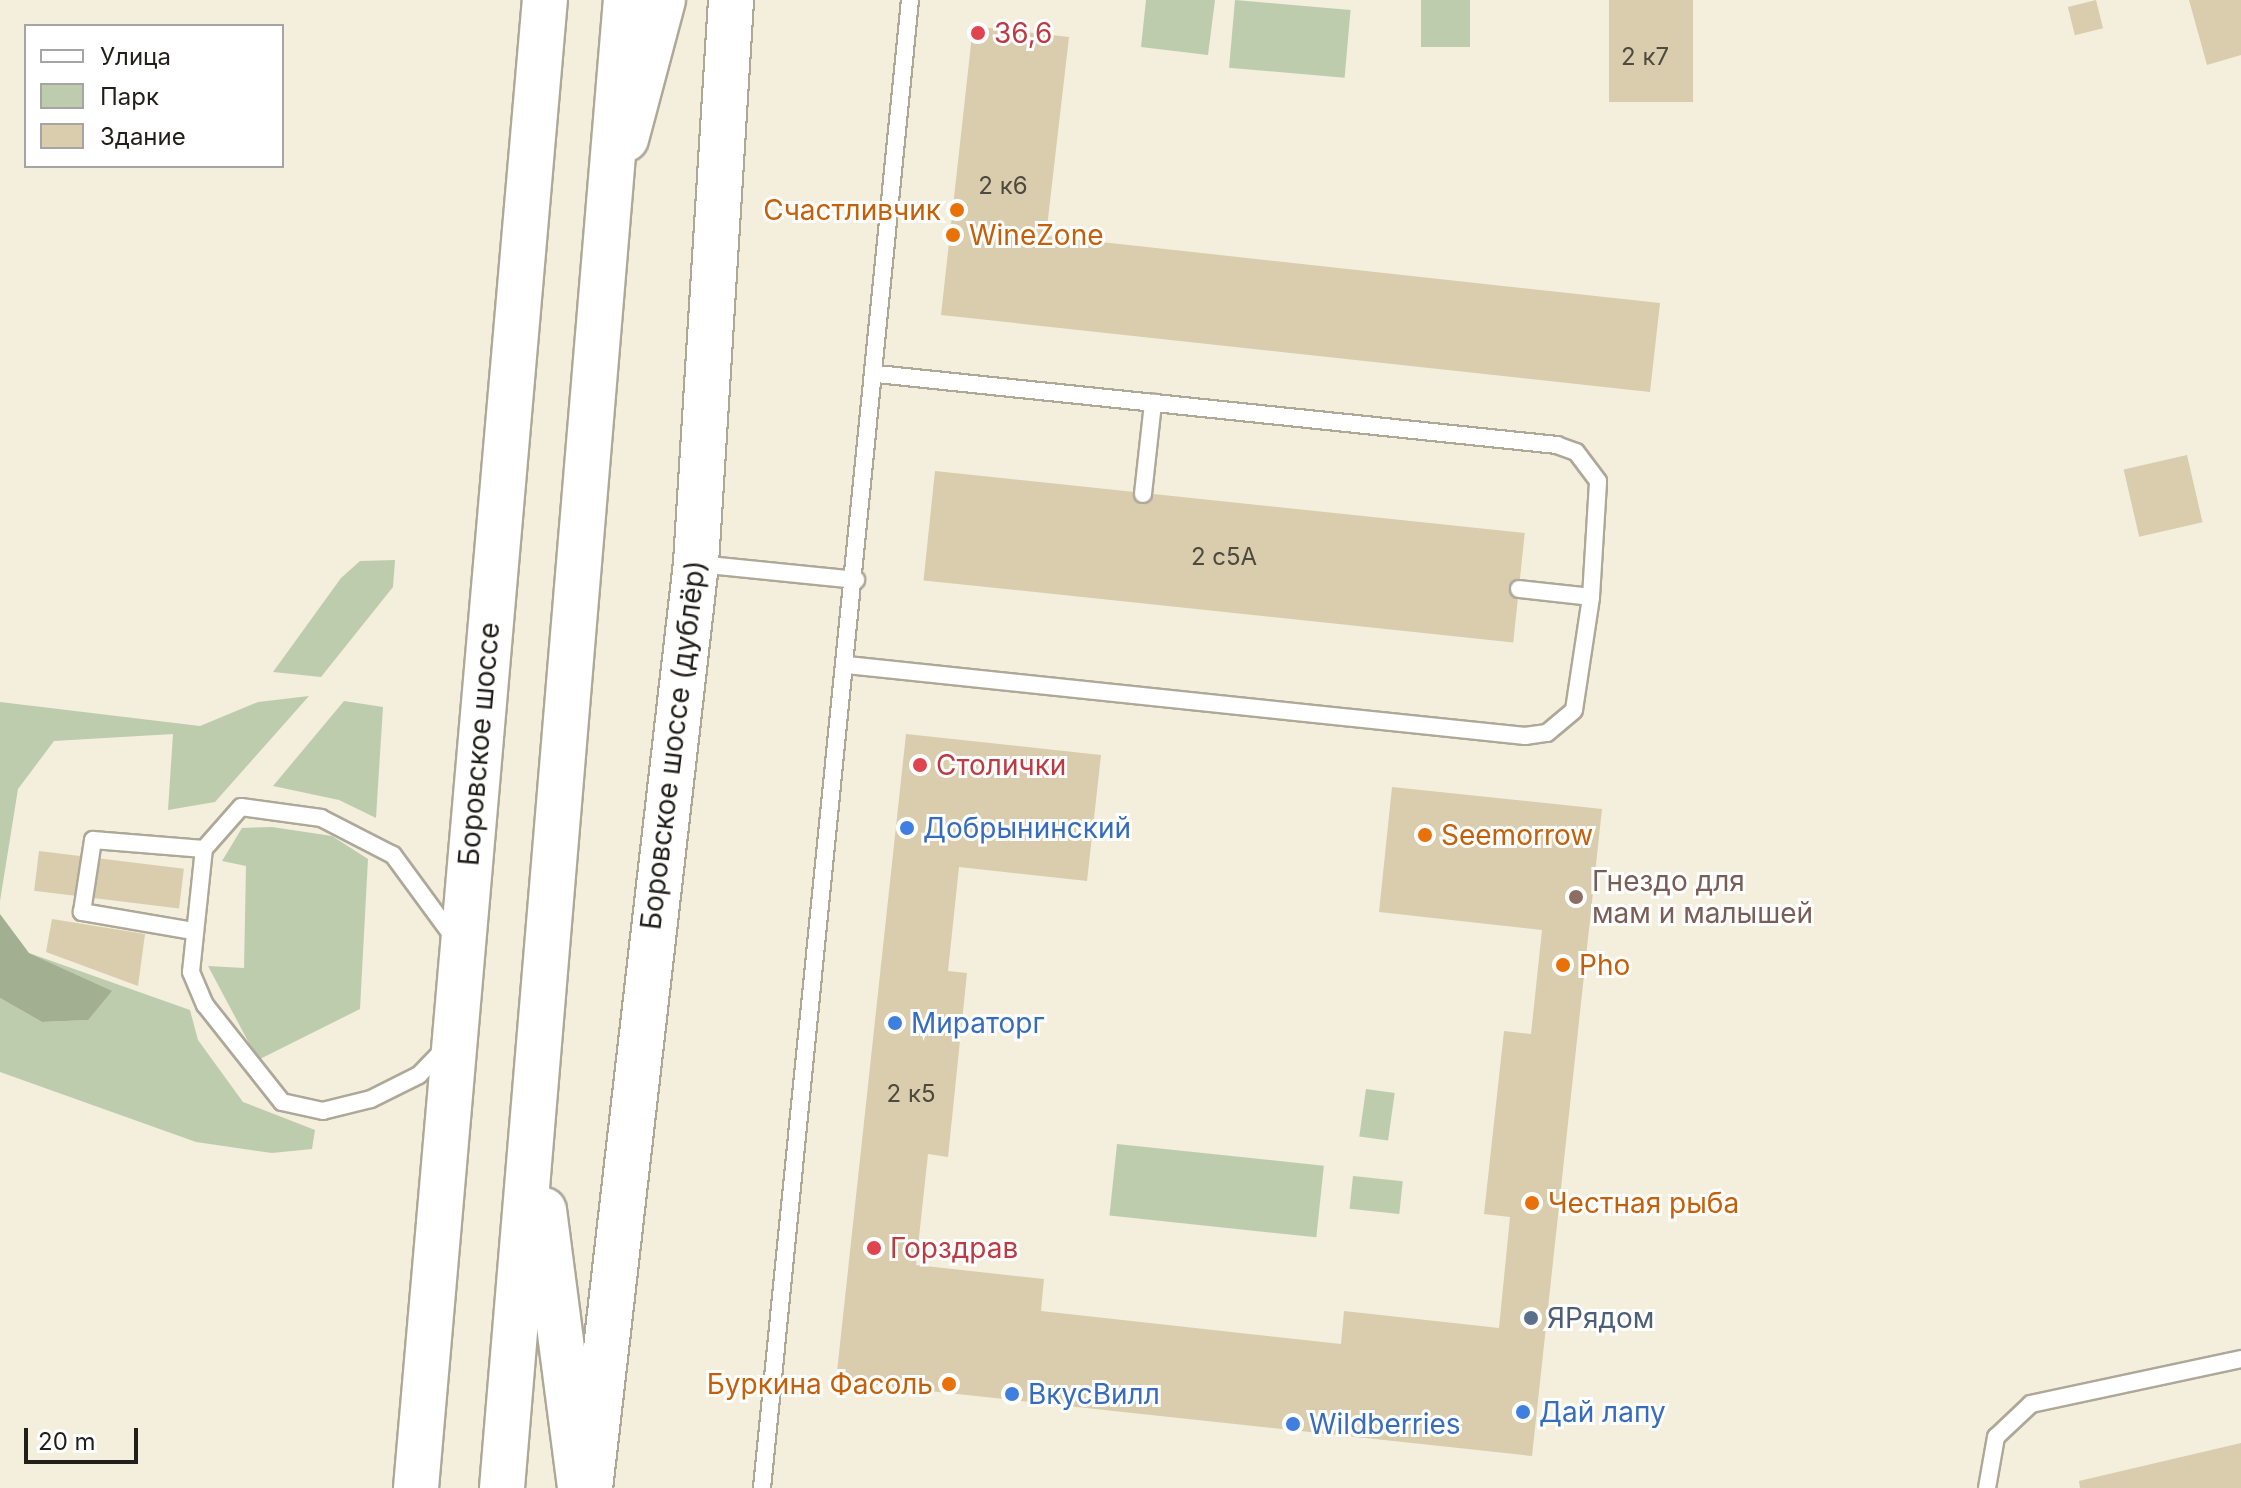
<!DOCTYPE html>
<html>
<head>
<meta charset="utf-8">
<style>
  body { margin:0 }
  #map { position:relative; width:2241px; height:1488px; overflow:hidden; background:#f4eedd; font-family:Inter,sans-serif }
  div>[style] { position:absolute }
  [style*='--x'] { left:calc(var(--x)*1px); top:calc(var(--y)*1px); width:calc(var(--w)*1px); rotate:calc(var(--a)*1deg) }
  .green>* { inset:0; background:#beccae; transform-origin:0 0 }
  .forest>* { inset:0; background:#a2af91 }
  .building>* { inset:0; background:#d9cdae; transform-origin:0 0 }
  .roads { filter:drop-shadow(2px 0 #aea899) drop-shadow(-2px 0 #aea899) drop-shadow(0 2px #aea899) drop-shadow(0 -2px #aea899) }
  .lane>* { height:16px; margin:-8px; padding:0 8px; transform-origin:8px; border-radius:8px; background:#fff }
  .secondary>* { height:44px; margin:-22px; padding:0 22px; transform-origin:22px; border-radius:22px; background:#fff }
  .primary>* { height:44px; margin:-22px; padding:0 22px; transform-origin:22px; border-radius:22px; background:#fff }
  .dots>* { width:22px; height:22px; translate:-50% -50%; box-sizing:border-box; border:4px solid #fff; border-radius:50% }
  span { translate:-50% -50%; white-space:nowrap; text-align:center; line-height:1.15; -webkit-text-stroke:6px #fff; paint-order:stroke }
  .number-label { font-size:24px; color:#4f4a3e }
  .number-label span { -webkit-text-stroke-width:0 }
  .health-label { font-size:28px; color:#be3a42 }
  .left { translate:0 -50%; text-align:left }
  .food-label { font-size:28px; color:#c56008 }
  .right { translate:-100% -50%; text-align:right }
  .street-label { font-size:28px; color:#211f19 }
  .shop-label { font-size:28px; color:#366cbe }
  .education-label { font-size:28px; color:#785e54 }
  .service-label { font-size:28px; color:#4e5e75 }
  .legend { position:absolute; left:24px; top:24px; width:260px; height:144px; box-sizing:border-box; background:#fff; border:2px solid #a6a5a3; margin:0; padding:10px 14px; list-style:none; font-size:24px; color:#211f19 }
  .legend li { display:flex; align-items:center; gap:16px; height:40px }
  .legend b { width:40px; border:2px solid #a6a5a3 }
  .scale { position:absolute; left:24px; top:1428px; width:114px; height:36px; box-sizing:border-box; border:4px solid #211f19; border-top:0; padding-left:10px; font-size:24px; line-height:28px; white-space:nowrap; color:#211f19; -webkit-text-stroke:6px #fff; paint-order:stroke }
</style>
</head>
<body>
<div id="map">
  <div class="green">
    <div style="clip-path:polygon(1146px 0,1215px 0,1208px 55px,1141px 47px)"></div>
    <div style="left:1235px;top:0;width:116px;height:68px;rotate:5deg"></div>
    <div style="left:1421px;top:0;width:49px;height:47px"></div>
    <div style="clip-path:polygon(395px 560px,393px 587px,321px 677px,273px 672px,341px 578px,360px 561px)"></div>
    <div style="clip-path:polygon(309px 696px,215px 802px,168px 810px,173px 734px,54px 741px,18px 789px,0 901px,0 702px,200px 726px,258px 702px)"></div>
    <div style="clip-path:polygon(344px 701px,383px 707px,376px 818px,339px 800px,273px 786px)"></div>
    <div style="clip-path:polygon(272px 827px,332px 836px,368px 859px,360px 1009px,258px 1060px,208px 966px,244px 968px,246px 866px,222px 861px,242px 828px)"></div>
    <div style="clip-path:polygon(29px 953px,190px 1010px,198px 1040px,243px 1102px,315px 1130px,312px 1149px,272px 1153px,196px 1142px,0 1072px,0 998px,42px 1022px,87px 1020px,111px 991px)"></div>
    <div style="left:1366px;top:1089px;width:29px;height:48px;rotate:8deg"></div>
    <div style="left:1117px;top:1144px;width:208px;height:72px;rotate:6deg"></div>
    <div style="left:1353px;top:1176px;width:50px;height:33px;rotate:6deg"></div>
  </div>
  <div class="forest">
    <div style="clip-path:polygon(0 914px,29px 953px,112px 991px,88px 1020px,42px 1022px,0 998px)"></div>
  </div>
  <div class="building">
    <div style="left:1609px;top:0;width:84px;height:102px"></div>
    <div style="left:2096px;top:0;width:29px;height:29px;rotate:76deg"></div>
    <div style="clip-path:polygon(2189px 0,2241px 0,2241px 55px,2207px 65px)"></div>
    <div style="clip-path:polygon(973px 26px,1069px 37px,1046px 236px,1660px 303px,1650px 392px,941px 315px)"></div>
    <div style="left:2187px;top:455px;width:69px;height:65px;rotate:77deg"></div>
    <div style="left:935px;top:471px;width:593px;height:110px;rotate:6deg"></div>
    <div style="clip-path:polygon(906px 734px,1101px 755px,1087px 881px,959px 867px,948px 971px,967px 973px,948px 1157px,928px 1154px,916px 1265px,1044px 1279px,1041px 1311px,1341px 1344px,1344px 1311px,1499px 1328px,1510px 1217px,1484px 1214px,1504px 1031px,1531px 1034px,1542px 930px,1379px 912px,1392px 787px,1602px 809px,1532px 1456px,836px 1381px)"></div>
    <div style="left:39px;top:851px;width:146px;height:40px;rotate:7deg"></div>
    <div style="clip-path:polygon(52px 919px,145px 934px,138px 986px,46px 952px)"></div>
    <div style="clip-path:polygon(2241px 1443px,2241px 1488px,2080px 1488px,2079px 1481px)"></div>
  </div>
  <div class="roads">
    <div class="lane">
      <div style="--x:1143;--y:494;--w:92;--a:-83.7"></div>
      <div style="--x:699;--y:564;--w:158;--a:5.8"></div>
      <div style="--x:1519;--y:589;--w:72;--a:6.3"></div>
      <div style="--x:847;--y:665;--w:682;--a:5.98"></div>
      <div style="--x:1525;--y:736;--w:22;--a:-8"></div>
      <div style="--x:1547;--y:733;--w:35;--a:-40"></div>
      <div style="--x:1574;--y:710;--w:114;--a:-81.4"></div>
      <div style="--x:1591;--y:597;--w:116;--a:-86.5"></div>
      <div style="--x:1598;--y:481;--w:36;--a:-127"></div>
      <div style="--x:1576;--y:452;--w:20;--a:-160"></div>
      <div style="--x:1557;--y:445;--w:684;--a:-174.04"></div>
      <div style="--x:193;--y:931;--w:113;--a:-170.3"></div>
      <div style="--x:82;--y:912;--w:73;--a:-81.3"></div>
      <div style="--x:93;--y:840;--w:111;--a:4.6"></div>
      <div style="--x:446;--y:1047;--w:39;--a:134"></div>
      <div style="--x:419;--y:1075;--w:54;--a:153.4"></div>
      <div style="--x:371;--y:1099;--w:49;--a:166"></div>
      <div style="--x:323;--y:1111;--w:42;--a:-167.6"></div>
      <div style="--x:282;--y:1102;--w:124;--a:-128.4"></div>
      <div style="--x:205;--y:1005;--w:36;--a:-113"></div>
      <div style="--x:191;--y:972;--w:124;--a:-84"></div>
      <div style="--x:204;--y:849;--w:56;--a:-48.6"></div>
      <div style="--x:241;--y:807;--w:81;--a:7.8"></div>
      <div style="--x:321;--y:818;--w:81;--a:27.2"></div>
      <div style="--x:393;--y:855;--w:103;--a:53.7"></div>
      <div style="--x:762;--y:1488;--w:1495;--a:-84.32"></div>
      <div style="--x:1987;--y:1488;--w:52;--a:-80"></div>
      <div style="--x:1996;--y:1437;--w:48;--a:-43.3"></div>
      <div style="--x:2031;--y:1404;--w:215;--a:-12.1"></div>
    </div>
    <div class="secondary">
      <div style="--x:626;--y:139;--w:144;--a:-75.1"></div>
      <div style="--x:590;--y:1488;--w:931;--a:-83.46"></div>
      <div style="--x:696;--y:563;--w:564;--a:-86.44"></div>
    </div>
    <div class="primary">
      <div style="--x:544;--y:1210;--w:280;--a:82.6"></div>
      <div style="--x:416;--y:1488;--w:1494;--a:-85.05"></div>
      <div style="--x:502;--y:1488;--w:1493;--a:-85.24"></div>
    </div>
  </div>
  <div class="dots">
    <div style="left:978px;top:33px;background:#e0444e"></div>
    <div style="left:957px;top:210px;background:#e8710a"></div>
    <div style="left:953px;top:235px;background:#e8710a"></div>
    <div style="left:920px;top:765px;background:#e0444e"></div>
    <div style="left:907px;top:828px;background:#3f7fe0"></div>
    <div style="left:1425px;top:835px;background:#e8710a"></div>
    <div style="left:1576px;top:897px;background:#8d6e63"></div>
    <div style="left:1563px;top:965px;background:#e8710a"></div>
    <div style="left:895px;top:1023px;background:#3f7fe0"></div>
    <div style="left:1532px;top:1203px;background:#e8710a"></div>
    <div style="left:874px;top:1248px;background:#e0444e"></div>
    <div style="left:1531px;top:1318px;background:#5c6f8a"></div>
    <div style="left:949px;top:1384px;background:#e8710a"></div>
    <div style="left:1012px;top:1394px;background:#3f7fe0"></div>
    <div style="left:1523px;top:1412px;background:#3f7fe0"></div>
    <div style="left:1293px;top:1424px;background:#3f7fe0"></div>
  </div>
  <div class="number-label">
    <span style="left:1645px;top:57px">2 к7</span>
    <span style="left:1003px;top:186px">2 к6</span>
    <span style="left:1224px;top:557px">2 с5А</span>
    <span style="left:911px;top:1094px">2 к5</span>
  </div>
  <div class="health-label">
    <span class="left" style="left:994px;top:33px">36,6</span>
    <span class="left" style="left:936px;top:765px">Столички</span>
    <span class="left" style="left:890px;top:1248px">Горздрав</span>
  </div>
  <div class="food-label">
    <span class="right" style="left:941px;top:210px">Счастливчик</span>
    <span class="left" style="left:969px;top:235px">WineZone</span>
    <span class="left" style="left:1441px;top:835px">Seemorrow</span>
    <span class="left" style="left:1579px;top:965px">Pho</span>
    <span class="left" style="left:1548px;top:1203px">Честная рыба</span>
    <span class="right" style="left:933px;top:1384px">Буркина Фасоль</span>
  </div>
  <div class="street-label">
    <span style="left:479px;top:744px;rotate:-85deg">Боровское шоссе</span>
    <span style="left:673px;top:745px;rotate:-83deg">Боровское шоссе (дублёр)</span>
  </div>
  <div class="shop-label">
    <span class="left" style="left:923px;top:828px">Добрынинский</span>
    <span class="left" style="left:911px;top:1023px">Мираторг</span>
    <span class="left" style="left:1028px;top:1394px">ВкусВилл</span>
    <span class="left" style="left:1539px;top:1412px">Дай лапу</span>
    <span class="left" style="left:1309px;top:1424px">Wildberries</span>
  </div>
  <div class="education-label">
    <span class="left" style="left:1592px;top:897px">Гнездо для<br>мам и малышей</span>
  </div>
  <div class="service-label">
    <span class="left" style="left:1547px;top:1318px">ЯРядом</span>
  </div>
  <ul class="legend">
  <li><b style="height:10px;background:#fff"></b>Улица</li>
  <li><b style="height:22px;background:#beccae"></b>Парк</li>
  <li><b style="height:22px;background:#d9cdae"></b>Здание</li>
  </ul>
  <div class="scale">20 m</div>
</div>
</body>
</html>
